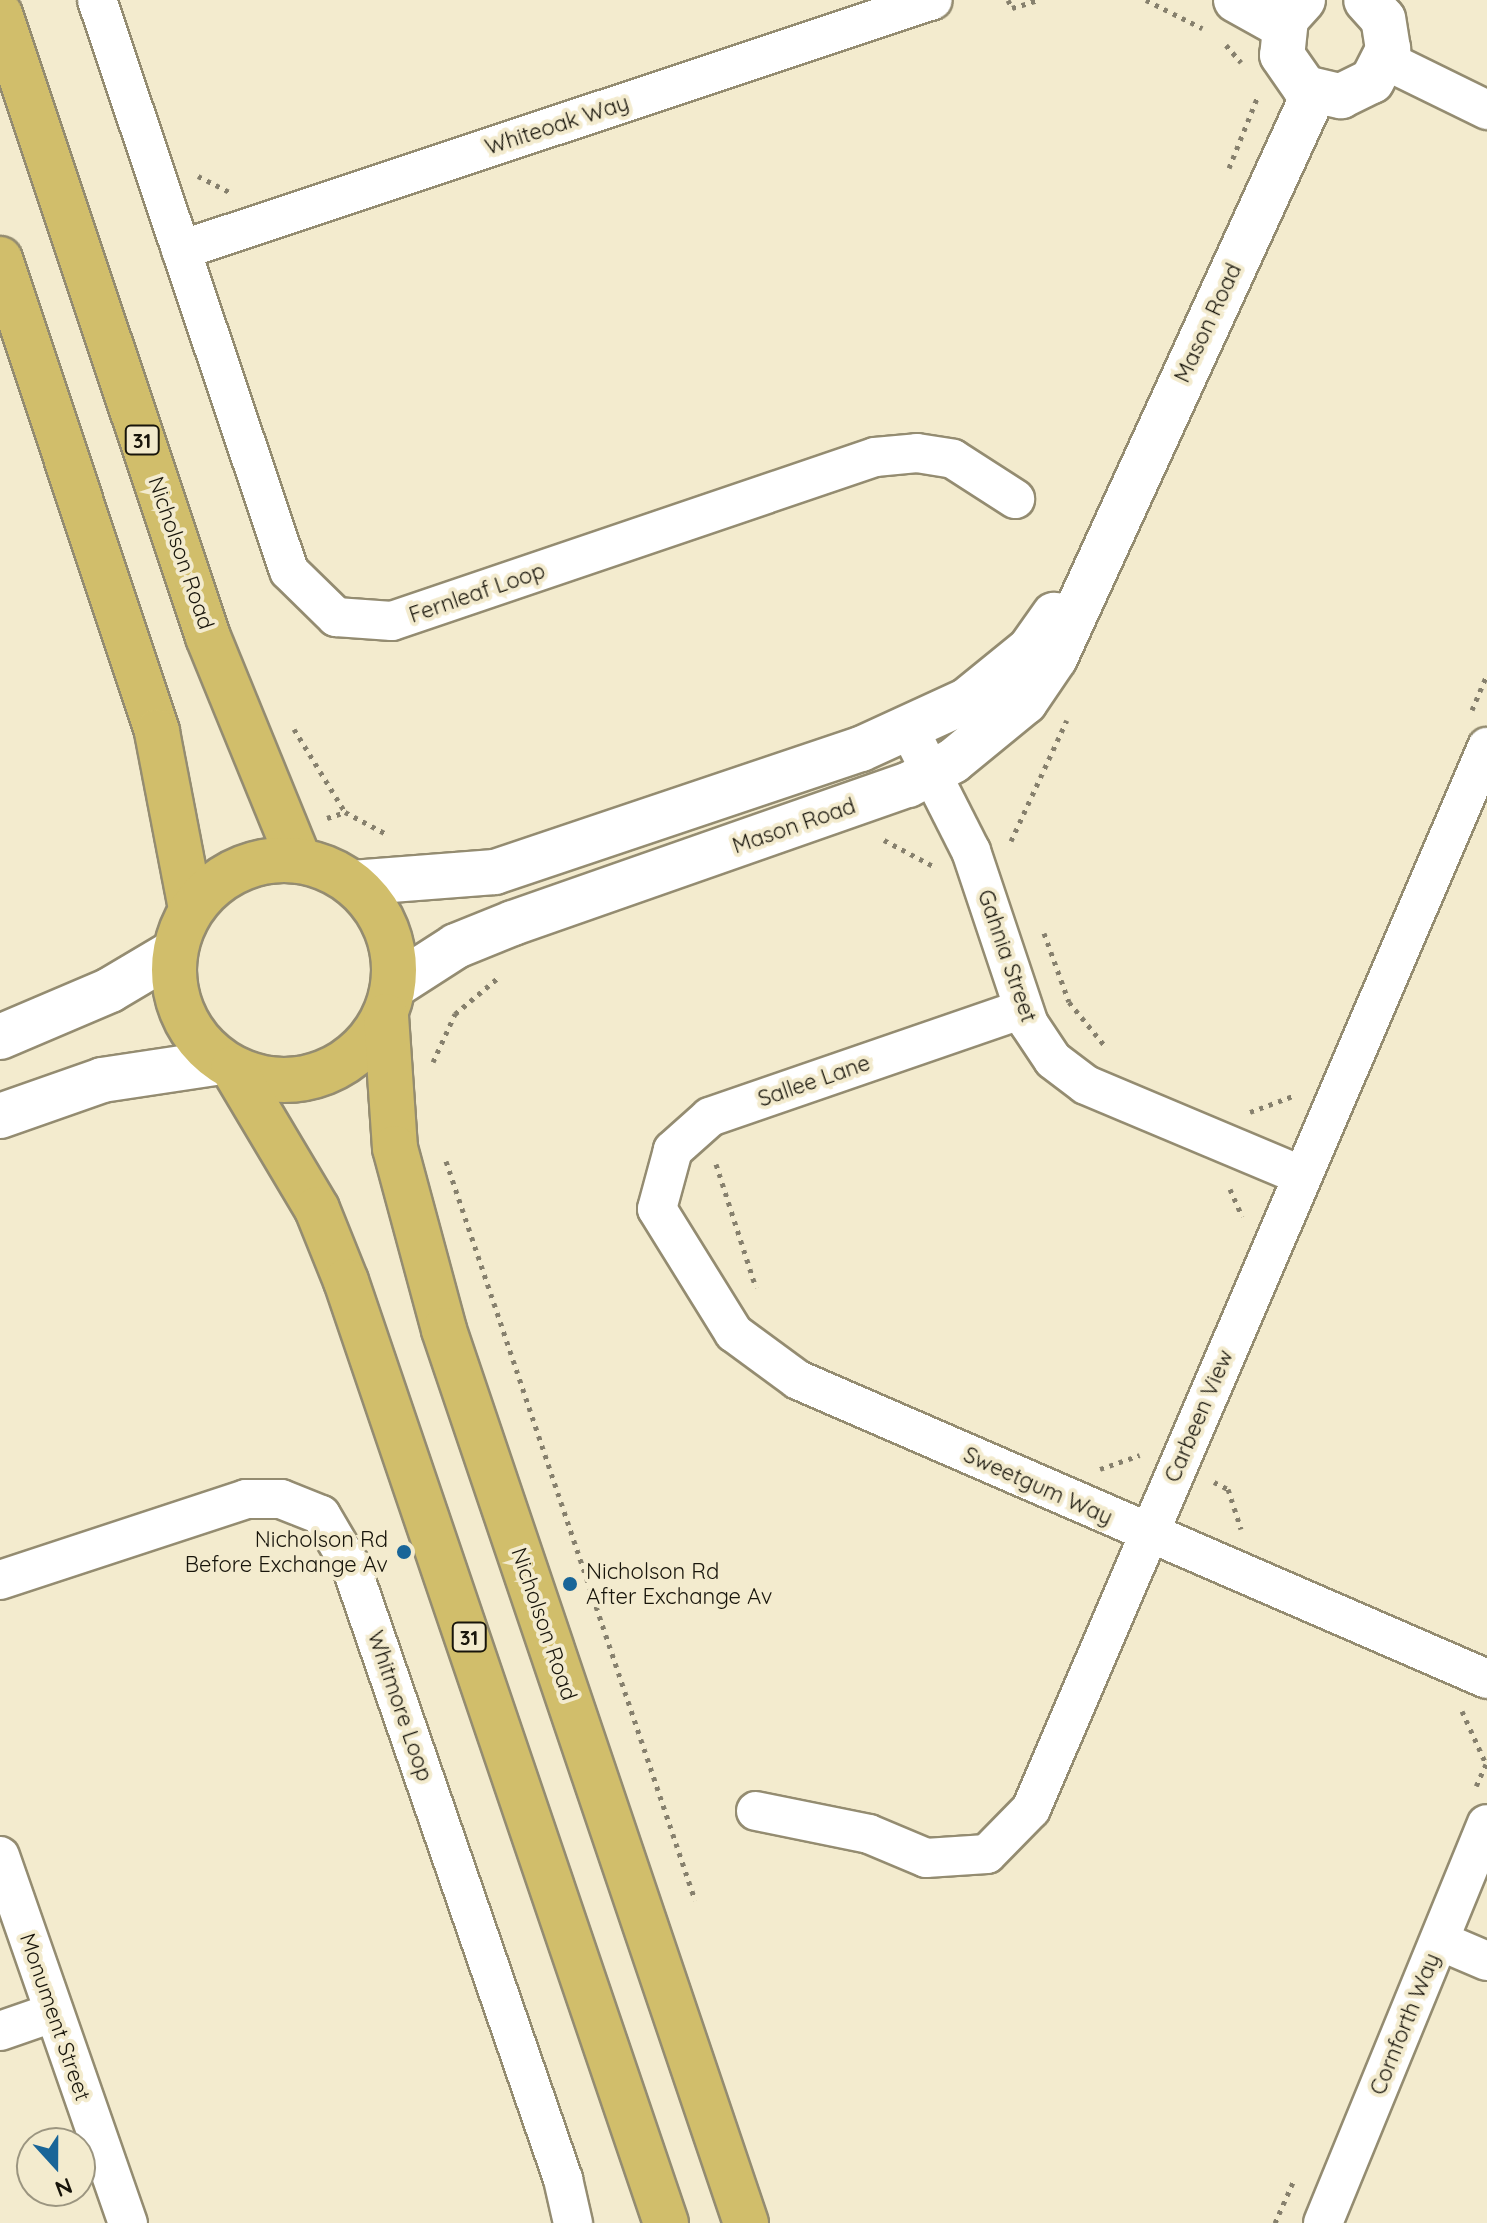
<!DOCTYPE html>
<html>
<head>
<meta charset="utf-8">
<style>
  body { margin:0 }
  #map { position:relative; width:1487px; height:2223px; overflow:hidden; background:#f3ebce; font-family:Quicksand,sans-serif }
  div>[style] { position:absolute }
  [style*='--x'] { left:calc(var(--x)*1px); top:calc(var(--y)*1px); width:calc(var(--w)*1px); rotate:calc(var(--a)*1deg) }
  .path>* { height:5px; margin-top:-2.5px; transform-origin:0; background:repeating-linear-gradient(90deg,#86806d 0 4px,transparent 0 10px) }
  .roads { filter:drop-shadow(2px 0 #948c71) drop-shadow(-2px 0 #948c71) drop-shadow(0 2px #948c71) drop-shadow(0 -2px #948c71) }
  .street>* { height:38px; margin:-19px; padding:0 19px; transform-origin:19px; border-radius:19px; background:#fff }
  .secondary>* { height:44px; margin:-22px; padding:0 22px; transform-origin:22px; border-radius:22px; background:#fff }
  .primary>* { height:44px; margin:-22px; padding:0 22px; transform-origin:22px; border-radius:22px; background:#d1be6b }
  .primary>.ring { margin:-22px; padding:0; box-sizing:content-box; background:none; border:44px solid #d1be6b; border-radius:50% }
  .dots>* { width:22px; height:22px; translate:-50% -50%; box-sizing:border-box; border:4px solid #f3ebce; border-radius:50% }
  span { translate:-50% -50%; white-space:nowrap; text-align:center; line-height:1.15; -webkit-text-stroke:8px #f3ebce; paint-order:stroke }
  .shield-label span { padding:2px 6px; background:#f3ebce; border:2px solid; border-radius:6px; -webkit-text-stroke-width:0 }
  .shield-label { font-size:20px; color:#18150b; font-weight:700 }
  .street-label { font-size:22px; color:#18150b }
  .poi-label { font-size:22px; color:#18150b }
  .right { translate:-100% -50%; text-align:right }
  .left { translate:0 -50%; text-align:left }
  .north { position:absolute; left:16px; top:2127px; width:80px; height:80px; box-sizing:border-box; background:#f3ebce; border:2px solid #9b9580; border-radius:50%; rotate:159deg; font-size:22px; font-weight:700; line-height:32px; text-align:center; color:#18150b }
  .north::after { content:''; display:block; margin:auto; width:28px; height:36px; background:#196598; clip-path:polygon(50% 0,100% 100%,50% 72%,0 100%) }
</style>
</head>
<body>
<div id="map">
  <div class="path">
    <div style="--x:1008;--y:0;--w:9;--a:63"></div>
    <div style="--x:1012;--y:8;--w:28;--a:-17"></div>
    <div style="--x:1146;--y:0;--w:63;--a:26.6"></div>
    <div style="--x:1226;--y:45;--w:23;--a:49"></div>
    <div style="--x:1229;--y:168;--w:78;--a:-68.1"></div>
    <div style="--x:198;--y:176;--w:38;--a:27"></div>
    <div style="--x:1472;--y:710;--w:38;--a:-67"></div>
    <div style="--x:294;--y:729;--w:97;--a:58.4"></div>
    <div style="--x:345;--y:812;--w:49;--a:28.1"></div>
    <div style="--x:327;--y:818;--w:19;--a:-18"></div>
    <div style="--x:884;--y:840;--w:58;--a:27.9"></div>
    <div style="--x:1011;--y:841;--w:133;--a:-65.2"></div>
    <div style="--x:220;--y:854;--w:31;--a:-19"></div>
    <div style="--x:1044;--y:933;--w:73;--a:70.1"></div>
    <div style="--x:1069;--y:1002;--w:57;--a:50.7"></div>
    <div style="--x:433;--y:1062;--w:53;--a:-65.4"></div>
    <div style="--x:455;--y:1014;--w:57;--a:-40.1"></div>
    <div style="--x:1250;--y:1112;--w:46;--a:-20.4"></div>
    <div style="--x:446;--y:1161;--w:780;--a:71.38"></div>
    <div style="--x:716;--y:1164;--w:130;--a:72.1"></div>
    <div style="--x:1230;--y:1189;--w:30;--a:66"></div>
    <div style="--x:1100;--y:1469;--w:42;--a:-19.3"></div>
    <div style="--x:1214;--y:1482;--w:16;--a:27"></div>
    <div style="--x:1228;--y:1489;--w:42;--a:72"></div>
    <div style="--x:1462;--y:1711;--w:58;--a:65.6"></div>
    <div style="--x:1486;--y:1764;--w:24;--a:114"></div>
    <div style="--x:1275;--y:2223;--w:47;--a:-66.2"></div>
  </div>
  <div class="roads">
    <div class="street">
      <div style="--x:97;--y:0;--w:602;--a:71.41"></div>
      <div style="--x:289;--y:571;--w:66;--a:44.4"></div>
      <div style="--x:336;--y:617;--w:56;--a:4.1"></div>
      <div style="--x:392;--y:621;--w:510;--a:-18.75"></div>
      <div style="--x:875;--y:457;--w:42;--a:-5.4"></div>
      <div style="--x:917;--y:453;--w:36;--a:9"></div>
      <div style="--x:953;--y:459;--w:74;--a:32.8"></div>
      <div style="--x:1385;--y:60;--w:114;--a:26.1"></div>
      <div style="--x:181;--y:250;--w:792;--a:-18.39"></div>
      <div style="--x:909;--y:729;--w:137;--a:63.1"></div>
      <div style="--x:971;--y:851;--w:182;--a:71.5"></div>
      <div style="--x:1029;--y:1024;--w:43;--a:56.3"></div>
      <div style="--x:1053;--y:1060;--w:41;--a:37.1"></div>
      <div style="--x:1086;--y:1085;--w:234;--a:22.8"></div>
      <div style="--x:1023;--y:1009;--w:331;--a:161"></div>
      <div style="--x:710;--y:1117;--w:50;--a:138.3"></div>
      <div style="--x:673;--y:1150;--w:61;--a:105.2"></div>
      <div style="--x:657;--y:1209;--w:146;--a:58.2"></div>
      <div style="--x:734;--y:1333;--w:79;--a:36.3"></div>
      <div style="--x:798;--y:1380;--w:751;--a:23.46"></div>
      <div style="--x:0;--y:1580;--w:259;--a:-18.2"></div>
      <div style="--x:246;--y:1499;--w:35;--a:0"></div>
      <div style="--x:281;--y:1499;--w:43;--a:21.8"></div>
      <div style="--x:321;--y:1515;--w:59;--a:59.5"></div>
      <div style="--x:351;--y:1566;--w:649;--a:70.92"></div>
      <div style="--x:563;--y:2179;--w:45;--a:77.2"></div>
      <div style="--x:756;--y:1811;--w:115;--a:11.5"></div>
      <div style="--x:869;--y:1834;--w:62;--a:22.8"></div>
      <div style="--x:926;--y:1858;--w:61;--a:-3.8"></div>
      <div style="--x:987;--y:1854;--w:63;--a:-45.6"></div>
      <div style="--x:1031;--y:1809;--w:1156;--a:-66.76"></div>
      <div style="--x:0;--y:1856;--w:389;--a:70.8"></div>
      <div style="--x:1440;--y:1941;--w:51;--a:23.1"></div>
      <div style="--x:0;--y:2031;--w:55;--a:-19.1"></div>
      <div style="--x:1323;--y:2223;--w:431;--a:-67.7"></div>
    </div>
    <div class="secondary">
      <div style="--x:1236;--y:0;--w:54;--a:29"></div>
      <div style="--x:1303;--y:0;--w:25;--a:132"></div>
      <div style="--x:1286;--y:19;--w:36;--a:96"></div>
      <div style="--x:1282;--y:55;--w:40;--a:55.1"></div>
      <div style="--x:1305;--y:88;--w:37;--a:13"></div>
      <div style="--x:1341;--y:96;--w:34;--a:-26"></div>
      <div style="--x:1372;--y:81;--w:36;--a:-63"></div>
      <div style="--x:1388;--y:49;--w:30;--a:-99"></div>
      <div style="--x:1383;--y:19;--w:25;--a:-132"></div>
      <div style="--x:352;--y:883;--w:143;--a:-4.4"></div>
      <div style="--x:495;--y:872;--w:386;--a:-18.6"></div>
      <div style="--x:861;--y:749;--w:115;--a:-24.6"></div>
      <div style="--x:966;--y:701;--w:82;--a:-39.1"></div>
      <div style="--x:1030;--y:649;--w:42;--a:-54.8"></div>
      <div style="--x:394;--y:986;--w:74;--a:-32.8"></div>
      <div style="--x:456;--y:946;--w:61;--a:-22"></div>
      <div style="--x:513;--y:923;--w:418;--a:-19.3"></div>
      <div style="--x:908;--y:785;--w:51;--a:-28.1"></div>
      <div style="--x:953;--y:761;--w:93;--a:-39.3"></div>
      <div style="--x:1025;--y:702;--w:53;--a:-55.7"></div>
      <div style="--x:1055;--y:658;--w:622;--a:-65.37"></div>
      <div style="--x:0;--y:1037;--w:120;--a:-23.1"></div>
      <div style="--x:110;--y:990;--w:74;--a:-30.7"></div>
      <div style="--x:0;--y:1116;--w:108;--a:-19.4"></div>
      <div style="--x:102;--y:1080;--w:121;--a:-8.5"></div>
    </div>
    <div class="primary">
      <div style="--x:0;--y:14;--w:657;--a:71.54"></div>
      <div style="--x:208;--y:637;--w:241;--a:67.8"></div>
      <div style="--x:0;--y:259;--w:498;--a:71.6"></div>
      <div style="--x:157;--y:732;--w:179;--a:79.1"></div>
      <div class="ring" style="left:174px;top:860px;width:176px;height:176px"></div>
      <div style="--x:386;--y:1016;--w:132;--a:86.1"></div>
      <div style="--x:395;--y:1148;--w:188;--a:74.9"></div>
      <div style="--x:444;--y:1330;--w:943;--a:71.32"></div>
      <div style="--x:233;--y:1068;--w:164;--a:59.2"></div>
      <div style="--x:317;--y:1209;--w:78;--a:68.1"></div>
      <div style="--x:346;--y:1281;--w:995;--a:71.24"></div>
    </div>
  </div>
  <div class="dots">
    <div style="left:404px;top:1552px;background:#196598"></div>
    <div style="left:570px;top:1584px;background:#196598"></div>
  </div>
  <div class="shield-label">
    <span style="left:142px;top:440px">31</span>
    <span style="left:469px;top:1637px">31</span>
  </div>
  <div class="street-label">
    <span style="left:557px;top:125px;rotate:-18deg">Whiteoak Way</span>
    <span style="left:1208px;top:323px;rotate:-65deg">Mason Road</span>
    <span style="left:181px;top:553px;rotate:71deg">Nicholson Road</span>
    <span style="left:477px;top:593px;rotate:-19deg">Fernleaf Loop</span>
    <span style="left:794px;top:826px;rotate:-19deg">Mason Road</span>
    <span style="left:1007px;top:956px;rotate:71deg">Gahnia Street</span>
    <span style="left:814px;top:1081px;rotate:-19deg">Sallee Lane</span>
    <span style="left:1199px;top:1416px;rotate:-67deg">Carbeen View</span>
    <span style="left:1038px;top:1486px;rotate:24deg">Sweetgum Way</span>
    <span style="left:544px;top:1624px;rotate:71deg">Nicholson Road</span>
    <span style="left:400px;top:1706px;rotate:71deg">Whitmore Loop</span>
    <span style="left:55px;top:2017px;rotate:71deg">Monument Street</span>
    <span style="left:1405px;top:2024px;rotate:-68deg">Cornforth Way</span>
  </div>
  <div class="poi-label">
    <span class="right" style="left:388px;top:1552px">Nicholson Rd<br>Before Exchange Av</span>
    <span class="left" style="left:586px;top:1584px">Nicholson Rd<br>After Exchange Av</span>
  </div>
  <div class="north">N</div>
</div>
</body>
</html>
